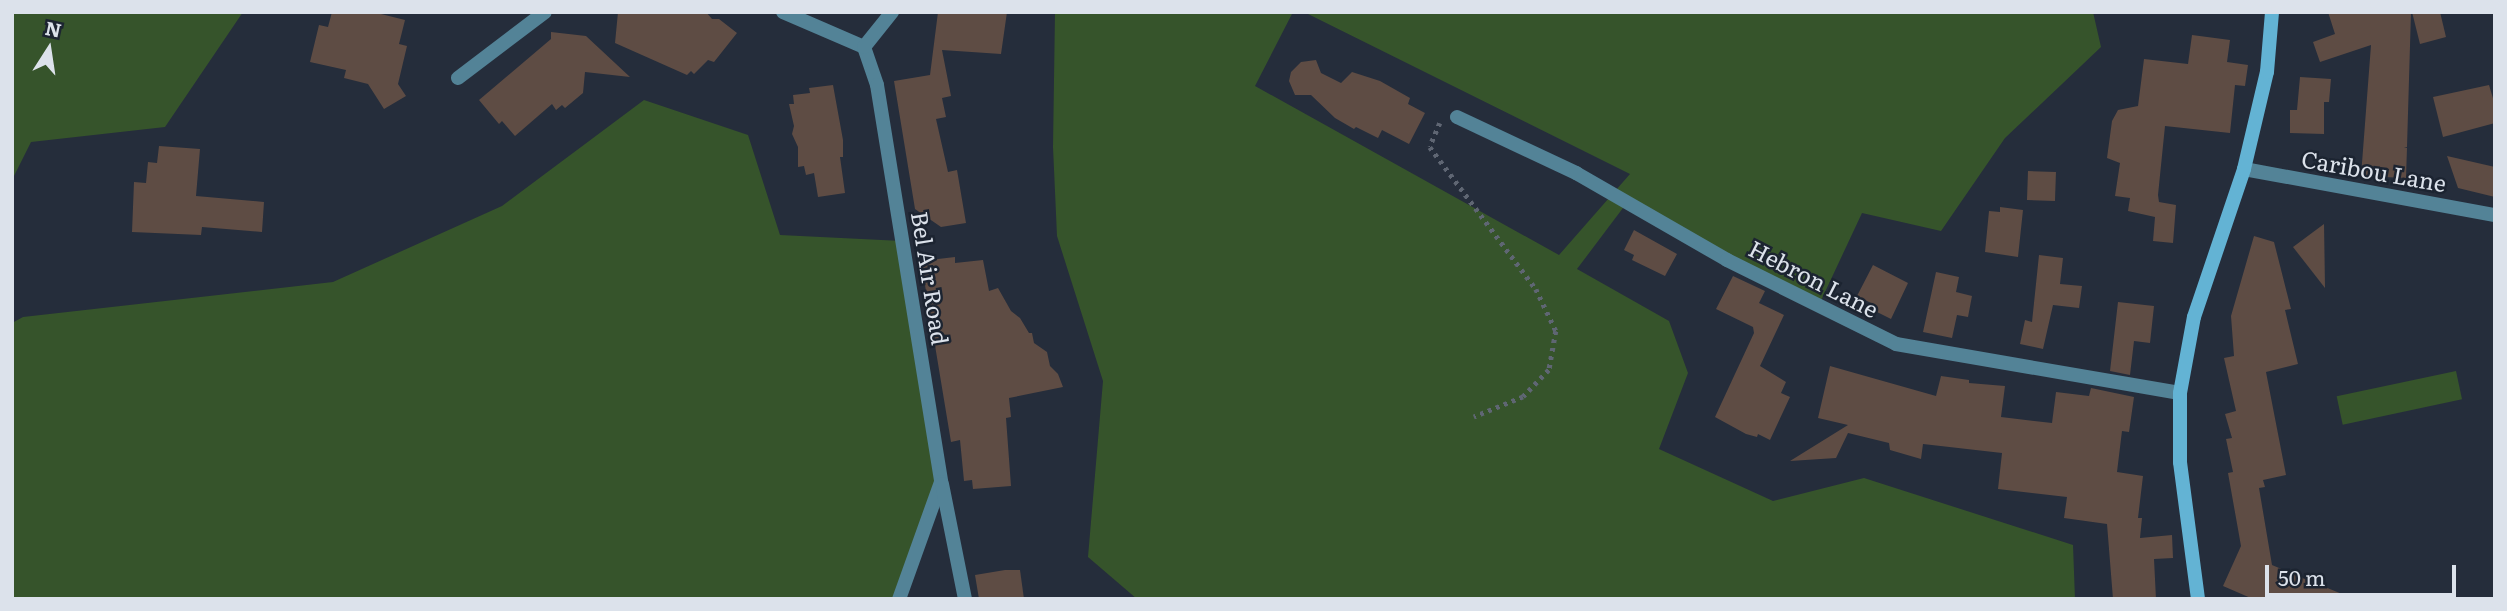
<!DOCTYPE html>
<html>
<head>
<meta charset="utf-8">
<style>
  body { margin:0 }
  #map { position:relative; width:2507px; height:611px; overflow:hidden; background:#252d3b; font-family:Literata,serif }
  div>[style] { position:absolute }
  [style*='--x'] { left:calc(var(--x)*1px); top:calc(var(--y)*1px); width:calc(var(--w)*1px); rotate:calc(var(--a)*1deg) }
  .green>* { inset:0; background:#36542b; transform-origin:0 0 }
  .building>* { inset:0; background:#5e4c44; transform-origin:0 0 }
  .path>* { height:4.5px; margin-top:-2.25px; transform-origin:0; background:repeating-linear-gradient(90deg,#5f6673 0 3.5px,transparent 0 8.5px) }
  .street>* { height:14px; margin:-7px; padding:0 7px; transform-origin:7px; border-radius:7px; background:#538397 }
  .secondary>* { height:14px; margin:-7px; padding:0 7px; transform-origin:7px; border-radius:7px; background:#63b3d4 }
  span { translate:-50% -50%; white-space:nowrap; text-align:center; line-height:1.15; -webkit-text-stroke:5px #1c2431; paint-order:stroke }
  .street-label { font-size:23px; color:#dce2eb }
  .frame { position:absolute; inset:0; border:14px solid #dce2eb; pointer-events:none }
  .north { position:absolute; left:14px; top:14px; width:70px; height:70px; -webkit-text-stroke:5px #1c2431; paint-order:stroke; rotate:12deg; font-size:19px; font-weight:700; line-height:28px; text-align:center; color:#dce2eb }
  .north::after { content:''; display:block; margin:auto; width:24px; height:32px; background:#dce2eb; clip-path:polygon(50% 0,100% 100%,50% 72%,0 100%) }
  .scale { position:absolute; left:2265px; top:565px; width:191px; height:32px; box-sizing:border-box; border:4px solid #dce2eb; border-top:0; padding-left:9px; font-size:21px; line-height:24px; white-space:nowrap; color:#dce2eb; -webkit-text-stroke:5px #1c2431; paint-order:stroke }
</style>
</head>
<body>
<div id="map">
  <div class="green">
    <div style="clip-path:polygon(12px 12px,243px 12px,165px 127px,31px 142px,12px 180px)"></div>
    <div style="clip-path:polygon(1055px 12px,1293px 12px,1255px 86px,1559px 255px,1630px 174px,1304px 12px,2093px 12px,2101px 47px,2005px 138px,1941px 231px,1862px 213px,1818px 307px,1629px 200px,1577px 269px,1669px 321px,1688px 373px,1659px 449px,1773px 501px,1864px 478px,2073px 545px,2075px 599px,1137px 599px,1088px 557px,1103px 381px,1057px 236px,1053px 147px)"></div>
    <div style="clip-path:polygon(644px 100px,748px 135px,780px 235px,902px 241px,941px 482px,899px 599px,12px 599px,12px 323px,23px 317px,333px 282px,502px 206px)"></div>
    <div style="left:2456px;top:371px;width:29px;height:122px;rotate:78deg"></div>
  </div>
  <div class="building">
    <div style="clip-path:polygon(332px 12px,373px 12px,405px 20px,399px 44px,407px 46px,398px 84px,406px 96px,384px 109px,368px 84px,344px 78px,346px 70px,310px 62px,319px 25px,328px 27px)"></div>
    <div style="clip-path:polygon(618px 12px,706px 12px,712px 19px,719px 19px,737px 33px,714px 62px,708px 60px,694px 74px,691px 71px,687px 75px,615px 43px)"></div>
    <div style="clip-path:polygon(938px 12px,1007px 12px,1001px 54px,942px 50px,951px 96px,942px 98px,946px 117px,936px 119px,948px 172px,957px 170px,966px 223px,941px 227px,915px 209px,894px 81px,930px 75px)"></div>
    <div style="clip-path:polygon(2328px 12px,2411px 12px,2407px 147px,2404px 147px,2407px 148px,2406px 178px,2361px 176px,2371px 45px,2320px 62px,2313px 42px,2335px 34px)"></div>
    <div style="clip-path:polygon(2412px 12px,2440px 12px,2446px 37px,2420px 44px)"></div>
    <div style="clip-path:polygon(551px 32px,586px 36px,630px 77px,585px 72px,583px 93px,565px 108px,562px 105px,556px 110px,552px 104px,515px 136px,502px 121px,499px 124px,479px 100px,551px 39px)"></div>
    <div style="clip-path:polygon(2192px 35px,2230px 40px,2227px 62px,2248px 65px,2245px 86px,2235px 85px,2230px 133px,2165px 126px,2158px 195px,2159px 202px,2176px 205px,2173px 243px,2153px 241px,2155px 217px,2128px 211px,2130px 198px,2115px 196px,2120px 163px,2107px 158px,2112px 121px,2118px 110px,2138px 106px,2144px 59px,2188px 64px)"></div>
    <div style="clip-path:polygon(1316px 60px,1321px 73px,1341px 83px,1352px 72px,1380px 81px,1410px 98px,1408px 104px,1425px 113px,1409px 144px,1382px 130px,1378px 138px,1356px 127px,1354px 129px,1335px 118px,1311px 95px,1295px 95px,1289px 81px,1291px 72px,1301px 62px)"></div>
    <div style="clip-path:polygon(2300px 77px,2331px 79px,2329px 102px,2324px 102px,2324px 134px,2290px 133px,2290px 110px,2297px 110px)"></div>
    <div style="clip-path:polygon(833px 85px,843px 140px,843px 157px,840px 157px,845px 193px,818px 197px,814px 173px,806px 175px,804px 166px,798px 167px,798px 147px,792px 134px,794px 126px,789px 104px,794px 104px,793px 95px,810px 93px,809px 88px)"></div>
    <div style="clip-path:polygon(2489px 85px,2495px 105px,2495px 123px,2443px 137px,2433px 97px)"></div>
    <div style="clip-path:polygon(159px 146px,200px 149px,196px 196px,264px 202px,262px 232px,202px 227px,201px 235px,132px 232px,134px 182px,146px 183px,148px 162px,157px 163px)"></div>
    <div style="clip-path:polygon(2447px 156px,2495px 167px,2495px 197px,2458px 188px)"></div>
    <div style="left:2028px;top:171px;width:28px;height:29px;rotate:2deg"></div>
    <div style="clip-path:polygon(2000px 207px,2023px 210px,2018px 257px,1985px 252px,1989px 211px,2000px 212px)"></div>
    <div style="clip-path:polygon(2324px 224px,2325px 288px,2293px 247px)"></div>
    <div style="clip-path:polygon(1634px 230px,1677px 254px,1665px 276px,1632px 260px,1634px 255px,1624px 250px)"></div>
    <div style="clip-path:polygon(2254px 236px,2274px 242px,2291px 309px,2285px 310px,2298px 364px,2266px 372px,2286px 475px,2263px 480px,2265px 487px,2259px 488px,2272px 565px,2354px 599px,2253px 599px,2223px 586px,2241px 546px,2228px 473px,2233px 472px,2226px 439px,2232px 438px,2225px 414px,2236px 411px,2224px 358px,2234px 356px,2231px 316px)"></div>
    <div style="clip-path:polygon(2039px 255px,2063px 258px,2060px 284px,2082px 286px,2079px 308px,2053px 305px,2043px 349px,2020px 344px,2025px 320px,2032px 322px)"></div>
    <div style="clip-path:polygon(955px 257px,955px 263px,983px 260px,989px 291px,998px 288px,1011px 311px,1020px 318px,1029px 333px,1032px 333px,1034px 343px,1047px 352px,1050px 366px,1058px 374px,1063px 387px,1009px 398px,1011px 417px,1006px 418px,1011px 486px,973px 489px,972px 480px,964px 481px,960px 440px,951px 442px,921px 261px)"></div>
    <div style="clip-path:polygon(1873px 265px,1908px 283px,1891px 319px,1871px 309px,1873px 304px,1857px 296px)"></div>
    <div style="clip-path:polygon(1936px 272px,1959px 277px,1956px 292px,1972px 296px,1968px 317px,1957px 315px,1952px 338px,1923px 332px)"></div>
    <div style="clip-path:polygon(1733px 276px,1765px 291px,1759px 303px,1784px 315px,1760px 366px,1786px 382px,1781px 393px,1790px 397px,1770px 440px,1758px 434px,1757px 437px,1746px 434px,1715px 417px,1754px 333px,1753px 327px,1716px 309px)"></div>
    <div style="clip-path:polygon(2118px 302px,2154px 306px,2150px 343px,2134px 341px,2130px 375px,2110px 371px)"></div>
    <div style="clip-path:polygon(1830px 366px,1936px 396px,1941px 376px,1969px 380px,1969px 383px,2005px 386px,2001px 417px,2052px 423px,2056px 392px,2089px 396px,2091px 388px,2134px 397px,2129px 432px,2122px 431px,2117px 472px,2143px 476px,2138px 518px,2142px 518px,2140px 538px,2172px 535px,2173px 558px,2154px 559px,2156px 599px,2113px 599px,2107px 524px,2064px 518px,2067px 497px,1998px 489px,2002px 453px,1923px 444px,1921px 459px,1890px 450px,1889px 443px,1848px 433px,1836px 458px,1790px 461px,1848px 425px,1818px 418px)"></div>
    <div style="clip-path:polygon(1005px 570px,1020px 570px,1024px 599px,979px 599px,975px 575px)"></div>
  </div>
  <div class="path">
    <div style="--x:1440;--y:123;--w:26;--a:113"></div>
    <div style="--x:1430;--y:147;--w:177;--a:53.3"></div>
    <div style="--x:1536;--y:289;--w:47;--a:64.5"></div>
    <div style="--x:1556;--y:331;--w:40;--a:100"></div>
    <div style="--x:1549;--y:370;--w:37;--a:134"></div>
    <div style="--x:1523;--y:397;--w:53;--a:157.8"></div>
  </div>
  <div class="street">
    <div style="--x:783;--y:12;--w:88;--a:23.4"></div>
    <div style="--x:864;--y:47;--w:40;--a:71.1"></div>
    <div style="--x:877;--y:85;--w:402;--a:80.8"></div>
    <div style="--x:941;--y:482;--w:124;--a:109.7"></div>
    <div style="--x:864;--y:47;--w:45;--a:-51.3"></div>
    <div style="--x:458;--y:78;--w:109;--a:-37.2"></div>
    <div style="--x:1457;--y:117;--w:132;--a:25.2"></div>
    <div style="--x:1576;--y:173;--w:174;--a:29.9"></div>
    <div style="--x:1727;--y:260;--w:189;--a:26.4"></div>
    <div style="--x:1896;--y:344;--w:288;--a:9.8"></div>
    <div style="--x:2244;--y:169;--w:255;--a:10.4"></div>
    <div style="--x:942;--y:484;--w:117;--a:78.7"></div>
  </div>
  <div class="secondary">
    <div style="--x:2198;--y:599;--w:138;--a:-97.5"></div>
    <div style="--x:2180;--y:462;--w:69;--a:-90"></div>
    <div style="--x:2180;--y:393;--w:77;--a:-79.6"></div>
    <div style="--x:2194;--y:317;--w:156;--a:-71.3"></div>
    <div style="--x:2244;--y:169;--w:100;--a:-76.7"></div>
    <div style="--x:2267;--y:72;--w:60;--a:-85.2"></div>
  </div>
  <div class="street-label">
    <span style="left:2374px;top:170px;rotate:10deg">Caribou Lane</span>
    <span style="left:931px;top:278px;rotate:81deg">Bel Air Road</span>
    <span style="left:1814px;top:278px;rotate:27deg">Hebron Lane</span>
  </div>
  <div class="frame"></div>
  <div class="north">N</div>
  <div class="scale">50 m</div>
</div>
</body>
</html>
